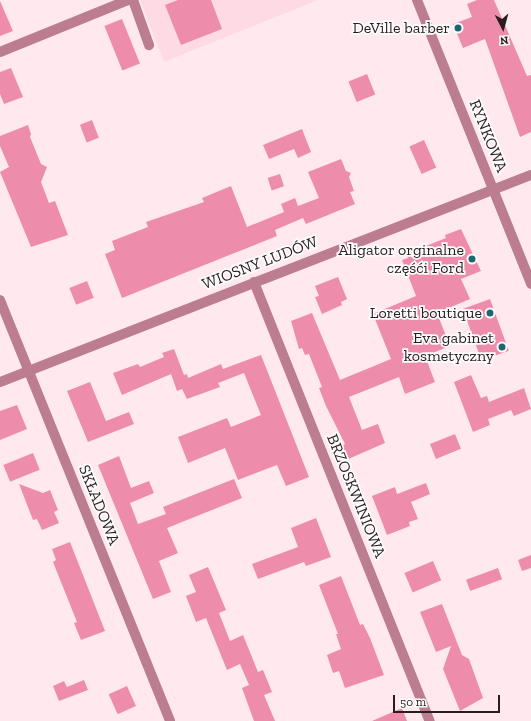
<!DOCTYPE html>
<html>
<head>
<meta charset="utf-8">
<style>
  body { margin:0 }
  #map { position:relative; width:531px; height:721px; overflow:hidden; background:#ffe9ee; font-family:"Zilla Slab",serif }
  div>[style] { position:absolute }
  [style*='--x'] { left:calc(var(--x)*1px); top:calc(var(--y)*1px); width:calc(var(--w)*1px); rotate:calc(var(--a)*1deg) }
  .built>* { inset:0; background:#fedbe4 }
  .building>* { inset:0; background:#ed8dab; transform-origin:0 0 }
  .minor>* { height:10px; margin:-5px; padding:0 5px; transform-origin:5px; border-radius:5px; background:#bc7d90 }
  .dots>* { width:11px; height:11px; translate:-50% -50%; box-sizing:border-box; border:2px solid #fcfcfc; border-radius:50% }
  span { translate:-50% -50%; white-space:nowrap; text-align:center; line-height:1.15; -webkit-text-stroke:3.5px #fcfcfc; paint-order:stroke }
  .poi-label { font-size:16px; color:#291d20 }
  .right { translate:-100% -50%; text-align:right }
  .street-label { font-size:16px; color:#291d20 }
  .north { position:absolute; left:483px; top:8px; width:40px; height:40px; -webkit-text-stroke:3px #fcfcfc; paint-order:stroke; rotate:174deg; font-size:11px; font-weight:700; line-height:16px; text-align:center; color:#291d20 }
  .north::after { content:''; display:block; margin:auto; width:14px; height:18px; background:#291d20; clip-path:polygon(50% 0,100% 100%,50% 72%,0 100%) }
  .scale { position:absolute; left:393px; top:695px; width:107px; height:18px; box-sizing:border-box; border:2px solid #291d20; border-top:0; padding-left:5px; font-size:12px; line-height:14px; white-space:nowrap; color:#291d20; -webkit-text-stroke:3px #fcfcfc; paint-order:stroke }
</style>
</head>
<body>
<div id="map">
  <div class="built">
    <div style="clip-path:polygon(140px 0,318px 0,164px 62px)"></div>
  </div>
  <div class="building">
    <div style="clip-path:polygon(178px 0,211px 0,222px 29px,181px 45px,165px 5px)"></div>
    <div style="clip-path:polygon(477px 0,494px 0,527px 76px,531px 75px,531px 132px,520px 137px,485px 39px,463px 48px,453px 24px,472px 17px,467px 4px)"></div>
    <div style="clip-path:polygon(0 1px,13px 31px,0 36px)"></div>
    <div style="left:122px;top:19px;width:48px;height:19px;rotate:68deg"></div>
    <div style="clip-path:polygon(11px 68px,23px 97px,4px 104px,0 94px,0 72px)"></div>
    <div style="left:367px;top:74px;width:22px;height:20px;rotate:68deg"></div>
    <div style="left:92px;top:120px;width:19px;height:13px;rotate:69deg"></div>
    <div style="clip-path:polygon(28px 125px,31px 134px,30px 137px,41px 164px,47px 167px,41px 182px,49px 203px,55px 201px,68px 235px,31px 247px,0 172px,9px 167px,0 146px,0 136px)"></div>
    <div style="clip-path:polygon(302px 129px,311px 152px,298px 158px,294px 149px,269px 159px,263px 145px)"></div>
    <div style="left:424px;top:140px;width:30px;height:16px;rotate:66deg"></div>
    <div style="clip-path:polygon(341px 159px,346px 171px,351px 173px,349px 177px,354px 191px,350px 192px,355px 204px,306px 224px,303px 218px,275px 230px,277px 236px,122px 298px,105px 254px,115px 250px,112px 241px,148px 227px,146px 222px,204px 202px,202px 198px,231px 186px,247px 227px,284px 212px,281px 204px,295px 198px,298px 206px,319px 198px,308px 172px)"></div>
    <div style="left:280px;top:174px;width:13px;height:13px;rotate:72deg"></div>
    <div style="clip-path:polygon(461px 229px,481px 271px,461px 279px,470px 299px,437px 313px,450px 346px,425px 356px,435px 382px,405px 394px,399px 377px,349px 397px,362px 430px,378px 424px,385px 443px,346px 460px,341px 446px,345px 444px,326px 406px,319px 388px,322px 387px,309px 354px,305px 355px,302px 348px,299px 349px,291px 321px,312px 313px,340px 380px,391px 359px,373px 314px,416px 296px,402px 260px,408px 258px,406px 254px,446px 238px,445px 235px)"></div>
    <div style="clip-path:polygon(338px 277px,347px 299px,341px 302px,342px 305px,322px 314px,315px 297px,319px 296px,315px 286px)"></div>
    <div style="left:87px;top:281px;width:18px;height:19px;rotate:68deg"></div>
    <div style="left:490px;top:299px;width:55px;height:29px;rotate:70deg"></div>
    <div style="clip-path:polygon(174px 349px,184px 375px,187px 374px,188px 378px,221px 364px,223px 369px,261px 355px,309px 477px,286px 486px,277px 465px,238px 480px,225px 448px,188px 463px,178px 437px,227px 418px,231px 427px,261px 415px,244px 373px,218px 383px,220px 387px,187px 399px,182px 389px,177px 391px,171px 374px,122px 395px,113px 373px,138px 364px,140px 367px,164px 357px,162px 353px)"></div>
    <div style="clip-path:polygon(471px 375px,481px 398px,487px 396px,489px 402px,524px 388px,531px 409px,514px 416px,511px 410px,488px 419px,490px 425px,473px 432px,454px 382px)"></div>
    <div style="clip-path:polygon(90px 382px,106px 421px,129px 412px,134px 424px,88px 442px,67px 391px)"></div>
    <div style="clip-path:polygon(17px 405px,27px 429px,0 440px,0 411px)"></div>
    <div style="left:455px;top:434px;width:16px;height:27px;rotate:68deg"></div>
    <div style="left:33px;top:453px;width:18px;height:32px;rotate:68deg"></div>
    <div style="clip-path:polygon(119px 456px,131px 488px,149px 481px,154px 493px,130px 503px,138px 524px,166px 514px,163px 507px,234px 479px,242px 498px,167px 528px,178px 553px,159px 561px,171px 592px,153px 599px,98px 465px)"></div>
    <div style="clip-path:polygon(426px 483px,430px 494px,411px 502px,418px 519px,409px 522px,410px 526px,387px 535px,372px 496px,395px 487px,397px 494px)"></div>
    <div style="clip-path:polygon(19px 484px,43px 493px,50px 490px,58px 510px,54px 512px,59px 523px,42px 530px,37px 519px,33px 520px)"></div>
    <div style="clip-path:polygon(316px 518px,331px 557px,306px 566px,304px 562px,258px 579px,252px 564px,298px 547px,291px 528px)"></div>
    <div style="clip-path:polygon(70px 542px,105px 631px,81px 640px,74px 623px,77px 622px,53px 562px,56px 560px,52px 549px)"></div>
    <div style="clip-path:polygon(531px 555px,531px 568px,522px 571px,518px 560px)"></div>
    <div style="left:433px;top:561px;width:21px;height:31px;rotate:67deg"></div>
    <div style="clip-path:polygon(208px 567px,226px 610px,219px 613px,230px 641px,243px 635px,258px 672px,263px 670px,272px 692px,264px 695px,275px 721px,254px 721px,242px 688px,249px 685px,240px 664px,227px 670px,206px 618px,196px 622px,186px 596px,196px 592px,189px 575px)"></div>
    <div style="left:498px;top:568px;width:12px;height:34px;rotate:70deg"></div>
    <div style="clip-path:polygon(341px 576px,360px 625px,363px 624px,370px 638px,384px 675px,345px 688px,339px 671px,333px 673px,327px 655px,341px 649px,336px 634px,338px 634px,319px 585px)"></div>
    <div style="clip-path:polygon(442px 604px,462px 655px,469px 659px,483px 698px,460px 711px,443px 669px,451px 646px,436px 652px,420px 612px)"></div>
    <div style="clip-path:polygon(84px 680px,88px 690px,59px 701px,53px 686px,64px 681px,67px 687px)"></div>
    <div style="left:127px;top:686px;width:22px;height:20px;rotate:66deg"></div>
    <div style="clip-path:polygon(402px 708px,407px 721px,372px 721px)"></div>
  </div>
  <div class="minor">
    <div style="--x:133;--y:0;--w:48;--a:70.4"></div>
    <div style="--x:417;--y:0;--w:306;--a:68.1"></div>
    <div style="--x:0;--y:52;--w:138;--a:-22.1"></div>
    <div style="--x:254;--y:282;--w:473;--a:68.2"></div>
    <div style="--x:0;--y:300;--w:454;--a:68"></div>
    <div style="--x:0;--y:382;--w:570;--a:-21.3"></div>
  </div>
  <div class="dots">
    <div style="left:458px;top:28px;background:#1d6772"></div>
    <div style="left:472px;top:259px;background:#1d6772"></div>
    <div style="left:490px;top:313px;background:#1d6772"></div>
    <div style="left:502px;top:347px;background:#1d6772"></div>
  </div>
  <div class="poi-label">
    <span class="right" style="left:450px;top:28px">DeVille barber</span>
    <span class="right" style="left:464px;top:259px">Aligator orginalne<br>częśći Ford</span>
    <span class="right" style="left:482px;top:313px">Loretti boutique</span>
    <span class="right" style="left:494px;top:347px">Eva gabinet<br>kosmetyczny</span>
  </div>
  <div class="street-label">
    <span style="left:488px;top:136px;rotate:68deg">RYNKOWA</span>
    <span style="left:260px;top:263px;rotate:-21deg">WIOSNY LUDÓW</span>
    <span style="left:356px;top:496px;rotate:68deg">BRZOSKWINIOWA</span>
    <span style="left:99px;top:505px;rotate:68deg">SKŁADOWA</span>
  </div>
  <div class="north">N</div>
  <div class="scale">50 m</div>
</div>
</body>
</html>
